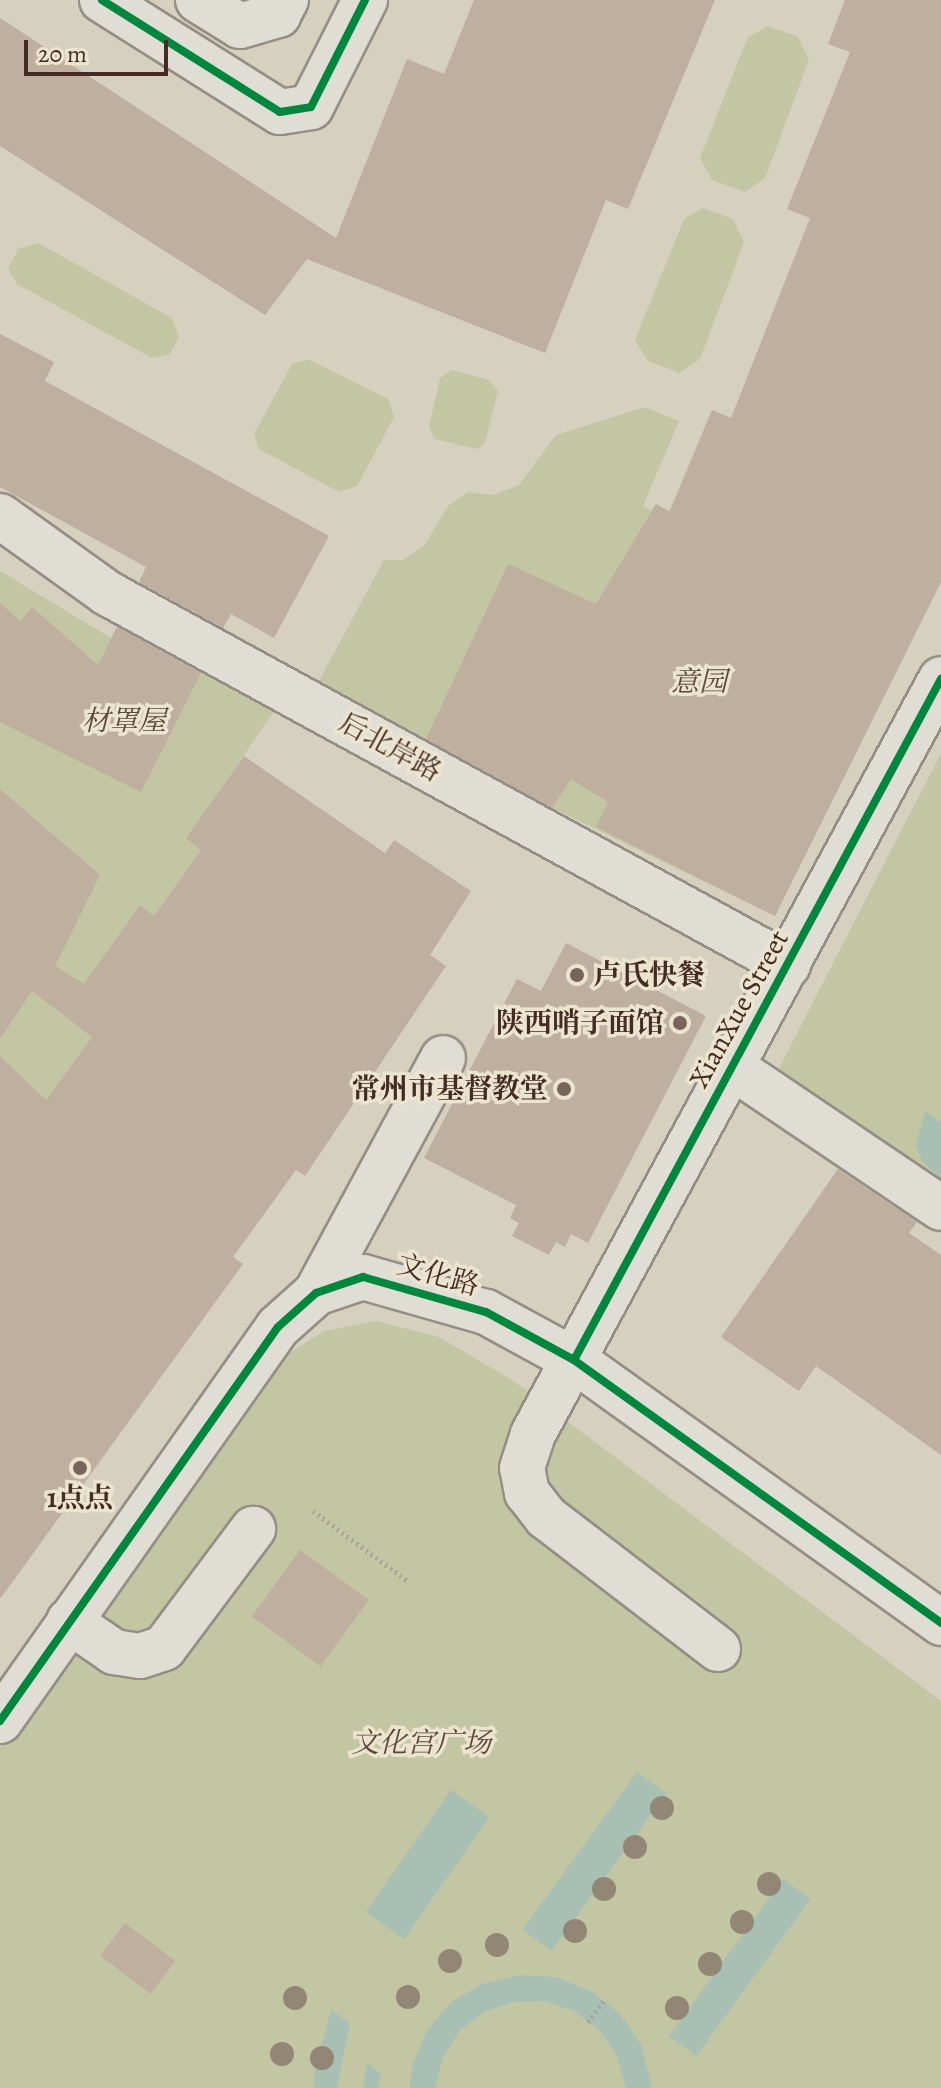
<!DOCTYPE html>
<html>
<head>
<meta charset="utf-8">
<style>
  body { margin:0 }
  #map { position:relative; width:941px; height:2088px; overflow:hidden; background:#d6d0bf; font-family:Alegreya,"Noto Serif SC",serif }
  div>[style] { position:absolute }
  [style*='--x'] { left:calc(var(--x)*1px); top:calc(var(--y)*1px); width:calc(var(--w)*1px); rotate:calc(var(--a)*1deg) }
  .green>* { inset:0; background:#c3c6a3 }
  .water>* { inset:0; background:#a8bfb4; transform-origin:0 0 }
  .building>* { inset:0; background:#beaf9f; transform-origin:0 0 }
  .path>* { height:5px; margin-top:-2.5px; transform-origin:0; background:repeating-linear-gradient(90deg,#a7a29a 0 2px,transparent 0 6px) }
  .roads { filter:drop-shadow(2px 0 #958e84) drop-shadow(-2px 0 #958e84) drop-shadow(0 2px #958e84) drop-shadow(0 -2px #958e84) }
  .minor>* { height:44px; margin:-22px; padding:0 22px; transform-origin:22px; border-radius:22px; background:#e0ddd4 }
  .cycleway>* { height:8px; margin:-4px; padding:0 4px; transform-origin:4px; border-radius:4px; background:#00873e }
  .trees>* { width:24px; height:24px; margin:-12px; border-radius:50%; background:#928674 }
  .dots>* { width:22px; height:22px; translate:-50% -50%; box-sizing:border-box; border:4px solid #ebe4cf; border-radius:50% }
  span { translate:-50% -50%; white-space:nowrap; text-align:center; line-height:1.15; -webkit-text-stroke:7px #ebe4cf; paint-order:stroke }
  .park-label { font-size:28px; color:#5b4937; font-style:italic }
  .street-label { font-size:28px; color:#452c22 }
  .poi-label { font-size:28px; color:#452c22; font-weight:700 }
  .left { translate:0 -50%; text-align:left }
  .right { translate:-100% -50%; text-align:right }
  .scale { position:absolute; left:24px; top:40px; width:144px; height:36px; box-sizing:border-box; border:4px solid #452c22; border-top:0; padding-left:10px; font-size:24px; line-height:28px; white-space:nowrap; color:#452c22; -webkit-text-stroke:6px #ebe4cf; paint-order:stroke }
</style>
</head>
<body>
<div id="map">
  <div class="green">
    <div style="clip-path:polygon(768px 26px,798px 37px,809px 60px,765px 178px,745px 192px,712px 180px,700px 158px,748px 37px)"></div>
    <div style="clip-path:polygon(703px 208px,733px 219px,744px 242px,700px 359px,680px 373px,648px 361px,635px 340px,684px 219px)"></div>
    <div style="clip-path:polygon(38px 243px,172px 318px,179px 337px,170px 354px,152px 358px,17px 284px,8px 269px,18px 249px)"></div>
    <div style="clip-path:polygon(308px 359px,388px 399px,394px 417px,357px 486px,339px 492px,259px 449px,254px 434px,292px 364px)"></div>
    <div style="clip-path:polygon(452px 370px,489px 380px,498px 391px,485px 443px,477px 449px,435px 439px,429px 427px,440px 378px)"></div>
    <div style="clip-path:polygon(645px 407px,679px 421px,643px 506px,651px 511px,656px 504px,669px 511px,712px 410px,941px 501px,941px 582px,775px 916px,313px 692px,384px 560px,403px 560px,424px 546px,448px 506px,468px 492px,494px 495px,519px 485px,556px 435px)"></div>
    <div style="clip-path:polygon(0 571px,111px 638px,122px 617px,281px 701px,187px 838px,201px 850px,142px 933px,92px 1037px,0 1163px)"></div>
    <div style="clip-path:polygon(941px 753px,941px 1188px,773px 1080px)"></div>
    <div style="clip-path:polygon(376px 1321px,439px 1337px,512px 1380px,941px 1701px,941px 2088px,0 2088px,0 1742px,267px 1367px,324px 1331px)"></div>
  </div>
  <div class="water">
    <div style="clip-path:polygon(925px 1111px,941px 1122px,941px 1179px,922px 1161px,916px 1145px)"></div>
    <div style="left:637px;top:1772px;width:36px;height:195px;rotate:36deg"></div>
    <div style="left:451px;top:1790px;width:47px;height:149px;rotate:35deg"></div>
    <div style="left:783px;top:1879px;width:34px;height:194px;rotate:36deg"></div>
    <div style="clip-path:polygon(518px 1975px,556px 1977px,591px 1991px,620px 2014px,641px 2045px,652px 2088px,626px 2088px,617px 2056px,599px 2030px,574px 2011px,544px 2001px,513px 2002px,484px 2012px,459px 2031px,443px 2058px,435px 2088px,410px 2088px,412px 2067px,426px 2032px,450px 2003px,482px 1984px)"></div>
    <div style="clip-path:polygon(331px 2010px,350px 2023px,337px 2088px,313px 2088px,316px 2067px,327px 2070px,331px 2051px,321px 2047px)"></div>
    <div style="clip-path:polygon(367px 2063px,381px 2074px,378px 2088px,363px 2088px)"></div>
  </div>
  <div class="building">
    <div style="clip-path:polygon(474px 0,715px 0,628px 209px,606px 200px,545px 353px,307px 259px,265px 315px,0 146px,0 18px,336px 238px,407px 59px,444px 74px)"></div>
    <div style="clip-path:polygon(845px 0,941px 0,941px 582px,775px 916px,596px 827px,608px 802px,571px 779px,552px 808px,426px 739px,508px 564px,596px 604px,656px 504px,670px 512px,712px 410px,731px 418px,810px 218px,787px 209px,850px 52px,828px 44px)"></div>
    <div style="clip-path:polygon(0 334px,54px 362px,45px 381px,329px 536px,274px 638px,231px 614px,223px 628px,139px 582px,146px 567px,0 487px)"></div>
    <div style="clip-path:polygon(0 603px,20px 621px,32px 607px,98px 665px,117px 627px,201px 673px,141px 792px,0 722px)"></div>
    <div style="clip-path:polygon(244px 756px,385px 853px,394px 840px,471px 891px,430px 955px,446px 966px,305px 1176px,296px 1170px,233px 1257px,243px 1264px,0 1599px,0 1056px,46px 1100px,92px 1037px,32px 991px,0 1039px,0 789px,100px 875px,55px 966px,84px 984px,140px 905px,154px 916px,201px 850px,186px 838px)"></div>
    <div style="clip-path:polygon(566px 943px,706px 1016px,588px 1243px,571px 1234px,565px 1247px,556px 1242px,549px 1255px,512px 1236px,519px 1223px,510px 1218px,516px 1205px,424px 1158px,517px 979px,541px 991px)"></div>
    <div style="clip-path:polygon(838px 1169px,917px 1222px,909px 1233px,941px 1255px,941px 1455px,816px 1366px,799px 1391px,721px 1337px)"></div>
    <div style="left:300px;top:1550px;width:85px;height:82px;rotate:36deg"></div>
    <div style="left:125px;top:1923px;width:63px;height:41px;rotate:37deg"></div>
  </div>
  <div class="path">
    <div style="--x:313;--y:1511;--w:119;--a:36.5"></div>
    <div style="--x:588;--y:2022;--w:26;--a:-53"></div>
  </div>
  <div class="roads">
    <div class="minor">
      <div style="--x:102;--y:0;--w:210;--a:32.2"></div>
      <div style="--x:280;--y:112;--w:31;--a:-9"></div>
      <div style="--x:311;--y:107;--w:120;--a:-63.2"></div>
      <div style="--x:198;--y:0;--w:49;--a:31.8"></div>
      <div style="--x:240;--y:26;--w:40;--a:-16"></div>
      <div style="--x:278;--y:15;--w:17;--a:-62"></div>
      <div style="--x:0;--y:516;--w:132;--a:35.7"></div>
      <div style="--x:107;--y:593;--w:776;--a:28.65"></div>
      <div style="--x:732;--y:1067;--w:252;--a:34"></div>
      <div style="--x:316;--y:1293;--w:267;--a:-61.6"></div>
      <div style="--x:69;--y:1621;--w:55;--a:34.6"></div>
      <div style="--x:114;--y:1652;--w:26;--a:9"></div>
      <div style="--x:140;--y:1656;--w:25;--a:-18"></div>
      <div style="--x:164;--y:1648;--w:149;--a:-53.2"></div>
      <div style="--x:718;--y:1649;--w:217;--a:-142.5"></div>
      <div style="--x:546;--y:1517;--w:31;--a:-128"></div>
      <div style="--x:527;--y:1493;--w:25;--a:-101"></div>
      <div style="--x:522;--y:1468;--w:36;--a:-72"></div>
      <div style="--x:533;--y:1434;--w:858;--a:-61.61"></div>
      <div style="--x:0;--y:1721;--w:482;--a:-54.8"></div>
      <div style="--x:278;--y:1327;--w:51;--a:-41.8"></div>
      <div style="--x:316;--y:1293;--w:50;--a:-18.8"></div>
      <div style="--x:363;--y:1277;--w:128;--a:15.9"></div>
      <div style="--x:486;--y:1312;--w:100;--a:28.6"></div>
      <div style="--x:574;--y:1360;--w:452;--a:35.6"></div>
    </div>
  </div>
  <div class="cycleway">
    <div style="--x:102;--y:0;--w:210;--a:32.2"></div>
    <div style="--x:280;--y:112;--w:31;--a:-9"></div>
    <div style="--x:311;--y:107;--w:120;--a:-63.2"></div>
    <div style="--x:574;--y:1360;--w:774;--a:-61.68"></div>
    <div style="--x:0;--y:1721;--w:482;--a:-54.8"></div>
    <div style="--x:278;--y:1327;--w:51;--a:-41.8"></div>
    <div style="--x:316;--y:1293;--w:50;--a:-18.8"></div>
    <div style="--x:363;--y:1277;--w:128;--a:15.9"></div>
    <div style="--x:486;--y:1312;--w:100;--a:28.6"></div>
    <div style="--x:574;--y:1360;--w:452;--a:35.6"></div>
  </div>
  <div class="trees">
    <div style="left:662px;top:1808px"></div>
    <div style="left:635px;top:1847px"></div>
    <div style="left:769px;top:1884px"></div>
    <div style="left:604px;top:1889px"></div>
    <div style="left:742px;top:1922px"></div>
    <div style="left:575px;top:1931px"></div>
    <div style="left:497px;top:1945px"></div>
    <div style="left:450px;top:1961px"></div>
    <div style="left:710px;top:1964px"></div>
    <div style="left:408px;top:1997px"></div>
    <div style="left:295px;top:1998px"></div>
    <div style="left:677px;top:2008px"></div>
    <div style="left:282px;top:2054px"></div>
    <div style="left:322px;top:2058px"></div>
  </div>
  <div class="dots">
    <div style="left:577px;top:975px;background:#786559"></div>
    <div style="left:680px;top:1023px;background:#786559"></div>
    <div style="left:564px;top:1089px;background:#786559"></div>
    <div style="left:80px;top:1468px;background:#786559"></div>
  </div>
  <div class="park-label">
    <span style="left:699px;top:682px">意园</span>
    <span style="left:124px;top:721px">材罩屋</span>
    <span style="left:421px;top:1743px">文化宫广场</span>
  </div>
  <div class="street-label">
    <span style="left:390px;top:747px;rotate:29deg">后北岸路</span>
    <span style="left:739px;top:1009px;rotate:-61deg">XianXue Street</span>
    <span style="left:438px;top:1275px;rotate:16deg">文化路</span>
  </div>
  <div class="poi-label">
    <span class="left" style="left:593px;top:975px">卢氏快餐</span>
    <span class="right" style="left:664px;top:1023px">陕西哨子面馆</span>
    <span class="right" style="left:548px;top:1089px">常州市基督教堂</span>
    <span style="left:80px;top:1498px">1点点</span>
  </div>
  <div class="scale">20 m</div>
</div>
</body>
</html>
